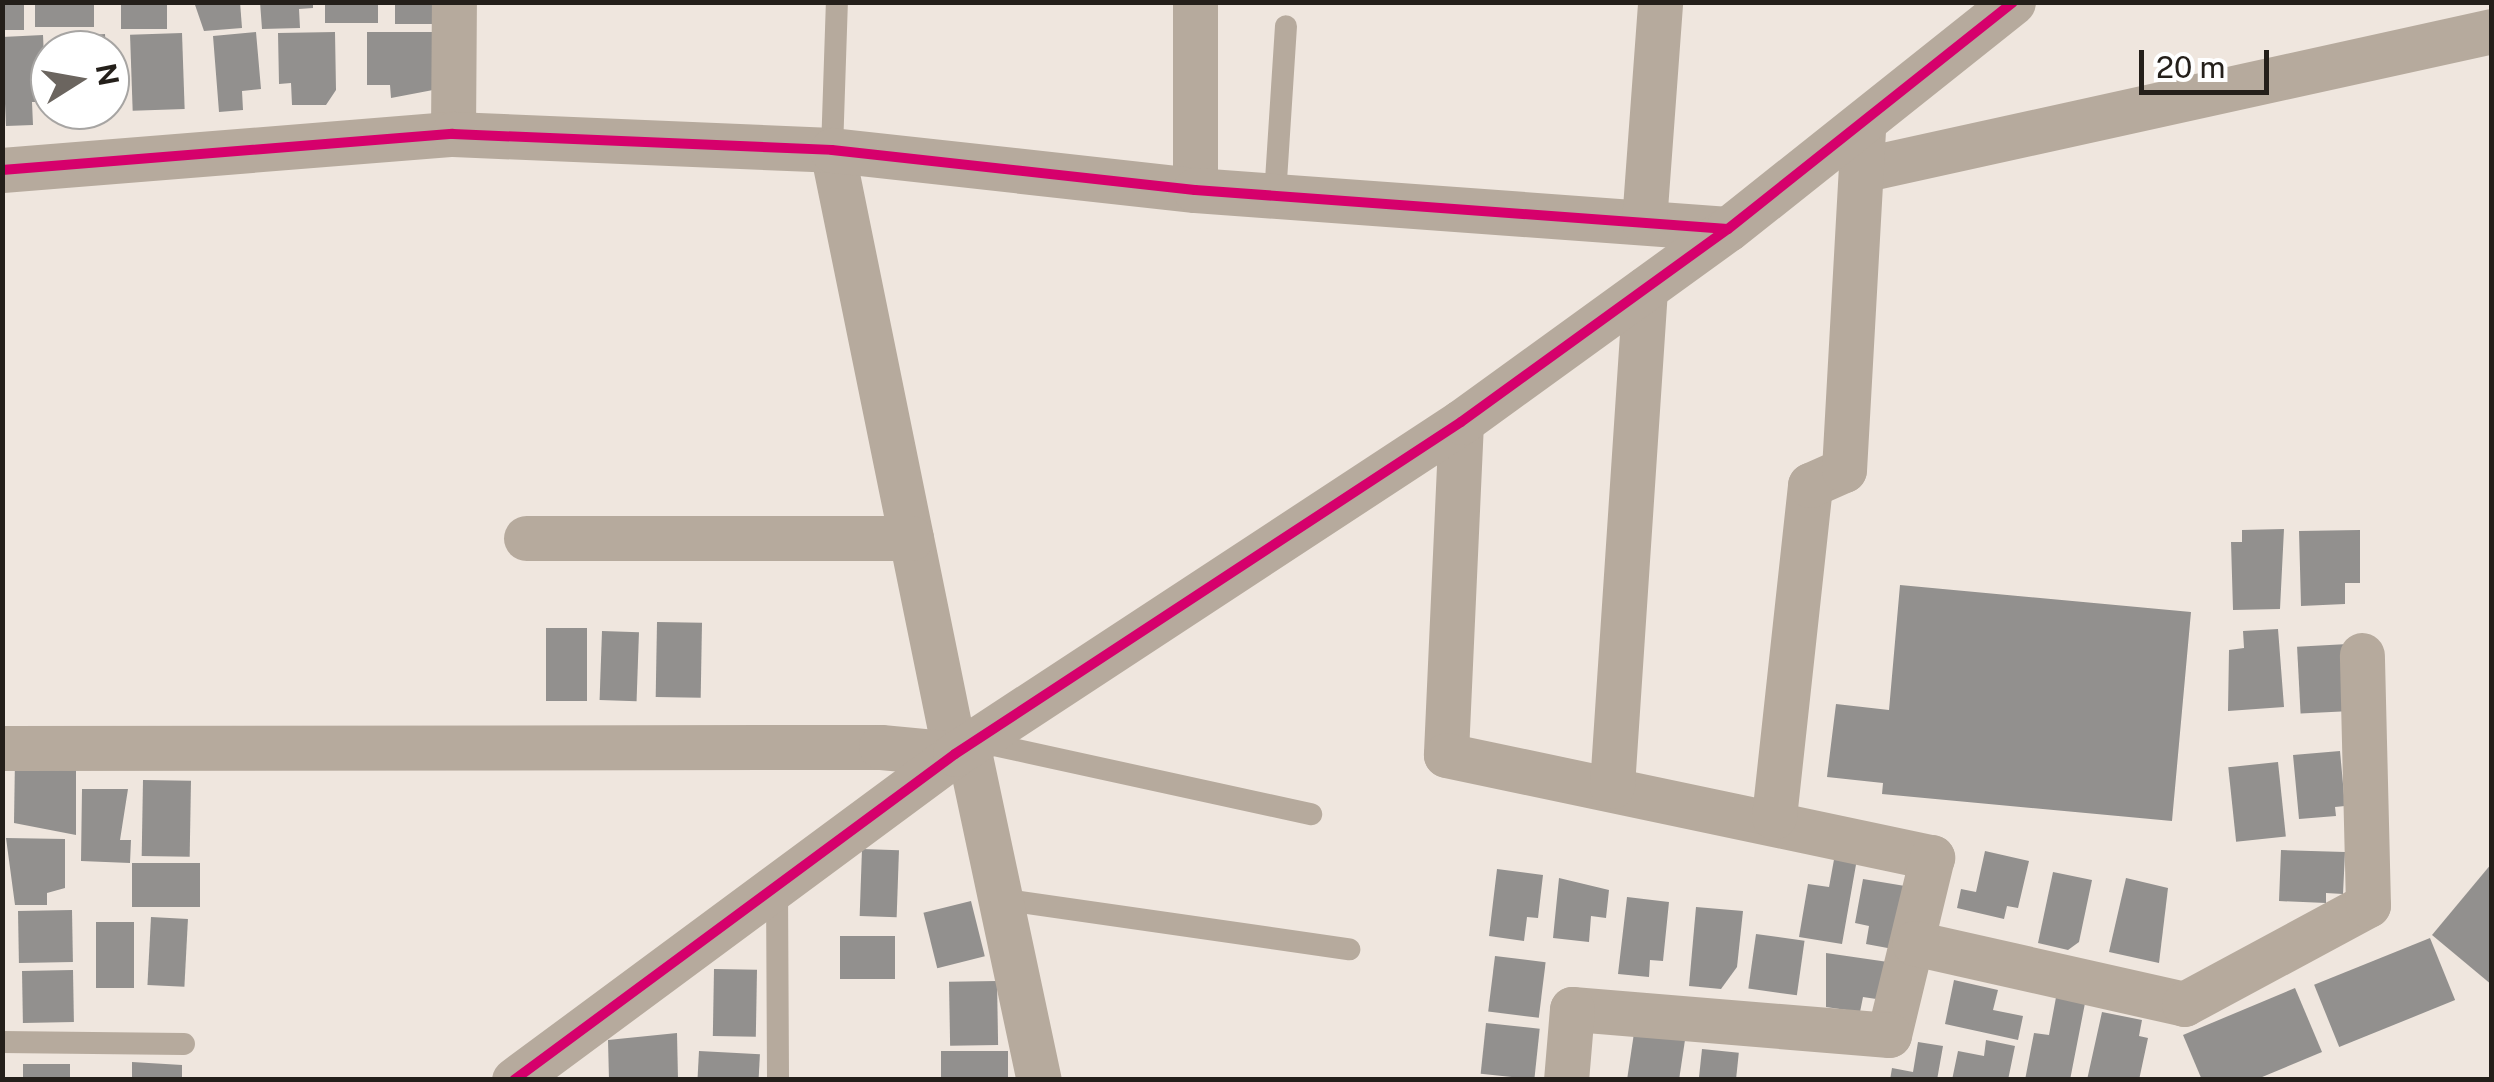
<!DOCTYPE html>
<html>
<head>
<meta charset="utf-8">
<style>
  body { margin:0 }
  #map { position:relative; width:2494px; height:1082px; overflow:hidden; background:#efe6de; font-family:"Public Sans",sans-serif }
  div>[style] { position:absolute }
  [style*='--x'] { left:calc(var(--x)*1px); top:calc(var(--y)*1px); width:calc(var(--w)*1px); rotate:calc(var(--a)*1deg) }
  .building>* { inset:0; background:#92908e; transform-origin:0 0 }
  .service>* { height:22px; margin:-11px; padding:0 11px; transform-origin:11px; border-radius:11px; background:#b6aa9d }
  .minor>* { height:45px; margin:-22.5px; padding:0 22.5px; transform-origin:22.5px; border-radius:22.5px; background:#b6aa9d }
  .cycleway>* { height:10px; margin:-5px; padding:0 5px; transform-origin:5px; border-radius:5px; background:#d6006c }
  span { translate:-50% -50%; white-space:nowrap; text-align:center; line-height:1.15; -webkit-text-stroke:10px #fff; paint-order:stroke }
  .frame { position:absolute; inset:0; border:5px solid #241f1a; pointer-events:none }
  .north { position:absolute; left:30px; top:30px; width:100px; height:100px; box-sizing:border-box; background:#fff; border:2px solid #a7a5a3; border-radius:50%; rotate:79deg; font-size:28px; font-weight:700; line-height:40px; text-align:center; color:#241f1a }
  .north::after { content:''; display:block; margin:auto; width:35px; height:45px; background:#6b655f; clip-path:polygon(50% 0,100% 100%,50% 72%,0 100%) }
  .scale { position:absolute; left:2139px; top:50px; width:130px; height:45px; box-sizing:border-box; border:5px solid #241f1a; border-top:0; padding-left:12px; font-size:30px; line-height:35px; white-space:nowrap; color:#241f1a; -webkit-text-stroke:8px #fff; paint-order:stroke }
</style>
</head>
<body>
<div id="map">
  <div class="building">
    <div style="left:2px;top:2px;width:22px;height:28px"></div>
    <div style="left:35px;top:2px;width:59px;height:25px"></div>
    <div style="left:121px;top:2px;width:46px;height:27px"></div>
    <div style="clip-path:polygon(194px 2px,240px 2px,242px 28px,204px 31px)"></div>
    <div style="clip-path:polygon(260px 2px,313px 2px,313px 8px,299px 9px,300px 28px,262px 29px)"></div>
    <div style="left:325px;top:2px;width:53px;height:21px"></div>
    <div style="clip-path:polygon(395px 2px,446px 2px,438px 24px,395px 24px)"></div>
    <div style="clip-path:polygon(256px 32px,261px 89px,242px 91px,243px 110px,219px 112px,213px 36px)"></div>
    <div style="clip-path:polygon(335px 32px,336px 90px,326px 105px,292px 105px,291px 83px,279px 84px,278px 33px)"></div>
    <div style="clip-path:polygon(367px 32px,433px 32px,433px 90px,391px 98px,390px 85px,367px 85px)"></div>
    <div style="left:182px;top:33px;width:76px;height:52px;rotate:88deg"></div>
    <div style="left:105px;top:34px;width:16px;height:39px;rotate:86deg"></div>
    <div style="clip-path:polygon(43px 35px,46px 102px,32px 102px,33px 125px,6px 126px,2px 37px)"></div>
    <div style="clip-path:polygon(2284px 529px,2280px 609px,2233px 610px,2231px 542px,2242px 542px,2242px 530px)"></div>
    <div style="clip-path:polygon(2360px 530px,2360px 583px,2345px 583px,2345px 604px,2301px 606px,2299px 531px)"></div>
    <div style="clip-path:polygon(1900px 585px,2191px 612px,2172px 821px,1882px 794px,1883px 783px,1827px 777px,1836px 704px,1889px 710px)"></div>
    <div style="left:657px;top:622px;width:45px;height:75px;rotate:1deg"></div>
    <div style="left:546px;top:628px;width:41px;height:73px"></div>
    <div style="clip-path:polygon(2278px 629px,2284px 707px,2228px 711px,2229px 650px,2244px 648px,2243px 631px)"></div>
    <div style="left:602px;top:631px;width:37px;height:69px;rotate:2deg"></div>
    <div style="left:2348px;top:644px;width:67px;height:51px;rotate:87deg"></div>
    <div style="clip-path:polygon(2340px 751px,2345px 806px,2335px 807px,2336px 816px,2299px 819px,2293px 755px)"></div>
    <div style="clip-path:polygon(15px 758px,76px 759px,76px 835px,14px 823px)"></div>
    <div style="left:2278px;top:762px;width:75px;height:50px;rotate:84deg"></div>
    <div style="left:143px;top:780px;width:48px;height:76px;rotate:1deg"></div>
    <div style="clip-path:polygon(82px 789px,128px 789px,120px 840px,131px 840px,130px 863px,81px 861px)"></div>
    <div style="clip-path:polygon(6px 838px,65px 839px,65px 888px,47px 893px,47px 905px,15px 905px)"></div>
    <div style="left:862px;top:849px;width:37px;height:67px;rotate:2deg"></div>
    <div style="clip-path:polygon(2281px 850px,2345px 852px,2343px 894px,2326px 893px,2326px 903px,2279px 901px)"></div>
    <div style="clip-path:polygon(1985px 851px,2029px 861px,2018px 908px,2007px 906px,2004px 919px,1957px 908px,1961px 889px,1976px 892px)"></div>
    <div style="clip-path:polygon(1835px 854px,1857px 859px,1842px 944px,1799px 937px,1808px 884px,1829px 887px)"></div>
    <div style="left:132px;top:863px;width:68px;height:44px"></div>
    <div style="clip-path:polygon(2492px 863px,2492px 985px,2432px 935px)"></div>
    <div style="clip-path:polygon(1497px 869px,1543px 875px,1538px 918px,1527px 917px,1524px 941px,1489px 936px)"></div>
    <div style="clip-path:polygon(2053px 872px,2092px 880px,2079px 942px,2068px 950px,2038px 943px)"></div>
    <div style="clip-path:polygon(1559px 878px,1609px 890px,1606px 918px,1591px 916px,1589px 942px,1553px 938px)"></div>
    <div style="clip-path:polygon(2126px 878px,2168px 888px,2159px 963px,2109px 952px)"></div>
    <div style="clip-path:polygon(1863px 879px,1905px 886px,1893px 949px,1866px 944px,1869px 926px,1855px 923px)"></div>
    <div style="clip-path:polygon(1627px 897px,1669px 902px,1663px 961px,1650px 960px,1649px 977px,1618px 974px)"></div>
    <div style="left:971px;top:901px;width:57px;height:49px;rotate:76deg"></div>
    <div style="clip-path:polygon(1696px 907px,1743px 911px,1737px 967px,1721px 989px,1689px 986px)"></div>
    <div style="left:72px;top:910px;width:52px;height:54px;rotate:89deg"></div>
    <div style="left:151px;top:917px;width:37px;height:68px;rotate:3deg"></div>
    <div style="left:96px;top:922px;width:38px;height:66px"></div>
    <div style="left:1756px;top:934px;width:49px;height:55px;rotate:8deg"></div>
    <div style="left:840px;top:936px;width:55px;height:43px"></div>
    <div style="left:2430px;top:938px;width:67px;height:125px;rotate:68deg"></div>
    <div style="clip-path:polygon(1826px 953px,1888px 962px,1883px 1000px,1863px 997px,1860px 1012px,1826px 1007px)"></div>
    <div style="left:1495px;top:956px;width:51px;height:56px;rotate:7deg"></div>
    <div style="left:714px;top:969px;width:43px;height:67px;rotate:1deg"></div>
    <div style="left:73px;top:970px;width:52px;height:51px;rotate:89deg"></div>
    <div style="clip-path:polygon(1954px 980px,1998px 990px,1993px 1010px,2023px 1016px,2018px 1040px,1945px 1024px)"></div>
    <div style="left:997px;top:981px;width:64px;height:48px;rotate:89deg"></div>
    <div style="clip-path:polygon(2295px 988px,2322px 1052px,2255px 1080px,2202px 1080px,2183px 1035px)"></div>
    <div style="clip-path:polygon(2057px 992px,2086px 998px,2070px 1080px,2025px 1080px,2034px 1033px,2049px 1035px)"></div>
    <div style="clip-path:polygon(2102px 1012px,2142px 1020px,2139px 1036px,2148px 1038px,2139px 1080px,2087px 1080px)"></div>
    <div style="left:1486px;top:1023px;width:54px;height:51px;rotate:6deg"></div>
    <div style="clip-path:polygon(677px 1033px,678px 1080px,609px 1080px,608px 1040px)"></div>
    <div style="clip-path:polygon(1634px 1033px,1685px 1040px,1679px 1080px,1627px 1080px)"></div>
    <div style="clip-path:polygon(1986px 1040px,2015px 1046px,2008px 1080px,1952px 1080px,1958px 1051px,1984px 1056px)"></div>
    <div style="clip-path:polygon(1918px 1042px,1943px 1046px,1937px 1080px,1890px 1080px,1892px 1068px,1913px 1072px)"></div>
    <div style="left:1702px;top:1049px;width:37px;height:31px;rotate:6deg"></div>
    <div style="left:699px;top:1051px;width:61px;height:29px;rotate:3deg"></div>
    <div style="left:1008px;top:1051px;width:29px;height:67px;rotate:90deg"></div>
    <div style="clip-path:polygon(132px 1062px,182px 1065px,182px 1080px,132px 1080px)"></div>
    <div style="left:70px;top:1064px;width:16px;height:47px;rotate:90deg"></div>
  </div>
  <div class="service">
    <div style="--x:832;--y:150;--w:148;--a:-88.1"></div>
    <div style="--x:1275;--y:196;--w:170;--a:-86.3"></div>
    <div style="--x:980;--y:742;--w:339;--a:12.3"></div>
    <div style="--x:777;--y:886;--w:194;--a:89.7"></div>
    <div style="--x:1000;--y:899;--w:353;--a:8.2"></div>
    <div style="--x:2;--y:1042;--w:182;--a:0.6"></div>
  </div>
  <div class="minor">
    <div style="--x:1195;--y:2;--w:188;--a:90"></div>
    <div style="--x:453;--y:134;--w:132;--a:-89.6"></div>
    <div style="--x:832;--y:150;--w:616;--a:78.49"></div>
    <div style="--x:2;--y:170;--w:452;--a:-4.6"></div>
    <div style="--x:453;--y:134;--w:379;--a:2.4"></div>
    <div style="--x:832;--y:150;--w:365;--a:6.3"></div>
    <div style="--x:1195;--y:190;--w:534;--a:4.18"></div>
    <div style="--x:1861;--y:170;--w:646;--a:-12.42"></div>
    <div style="--x:1644;--y:222;--w:221;--a:-85.8"></div>
    <div style="--x:1461;--y:422;--w:333;--a:92.6"></div>
    <div style="--x:1446;--y:755;--w:497;--a:11.9"></div>
    <div style="--x:1932;--y:857;--w:183;--a:103.6"></div>
    <div style="--x:1889;--y:1035;--w:318;--a:-175.3"></div>
    <div style="--x:1572;--y:1009;--w:71;--a:94.8"></div>
    <div style="--x:526;--y:538;--w:385;--a:0"></div>
    <div style="--x:968;--y:747;--w:340;--a:78"></div>
    <div style="--x:2;--y:748;--w:879;--a:-0.07"></div>
    <div style="--x:881;--y:747;--w:74;--a:5.4"></div>
    <div style="--x:1612;--y:786;--w:498;--a:-86.2"></div>
    <div style="--x:1774;--y:817;--w:334;--a:-83.8"></div>
    <div style="--x:1810;--y:485;--w:37;--a:-24"></div>
    <div style="--x:1844;--y:470;--w:346;--a:-86.8"></div>
    <div style="--x:1914;--y:943;--w:277;--a:12.7"></div>
    <div style="--x:2184;--y:1004;--w:209;--a:-28.3"></div>
    <div style="--x:2368;--y:905;--w:250;--a:-91.4"></div>
    <div style="--x:514;--y:1080;--w:548;--a:-36.47"></div>
    <div style="--x:955;--y:754;--w:605;--a:-33.27"></div>
    <div style="--x:1461;--y:422;--w:329;--a:-35.9"></div>
    <div style="--x:1728;--y:229;--w:364;--a:-38.5"></div>
  </div>
  <div class="cycleway">
    <div style="--x:2;--y:170;--w:452;--a:-4.6"></div>
    <div style="--x:453;--y:134;--w:379;--a:2.4"></div>
    <div style="--x:832;--y:150;--w:365;--a:6.3"></div>
    <div style="--x:1195;--y:190;--w:534;--a:4.18"></div>
    <div style="--x:514;--y:1080;--w:548;--a:-36.47"></div>
    <div style="--x:955;--y:754;--w:605;--a:-33.27"></div>
    <div style="--x:1461;--y:422;--w:329;--a:-35.9"></div>
    <div style="--x:1728;--y:229;--w:364;--a:-38.5"></div>
  </div>
  <div class="frame"></div>
  <div class="north">N</div>
  <div class="scale">20 m</div>
</div>
</body>
</html>
